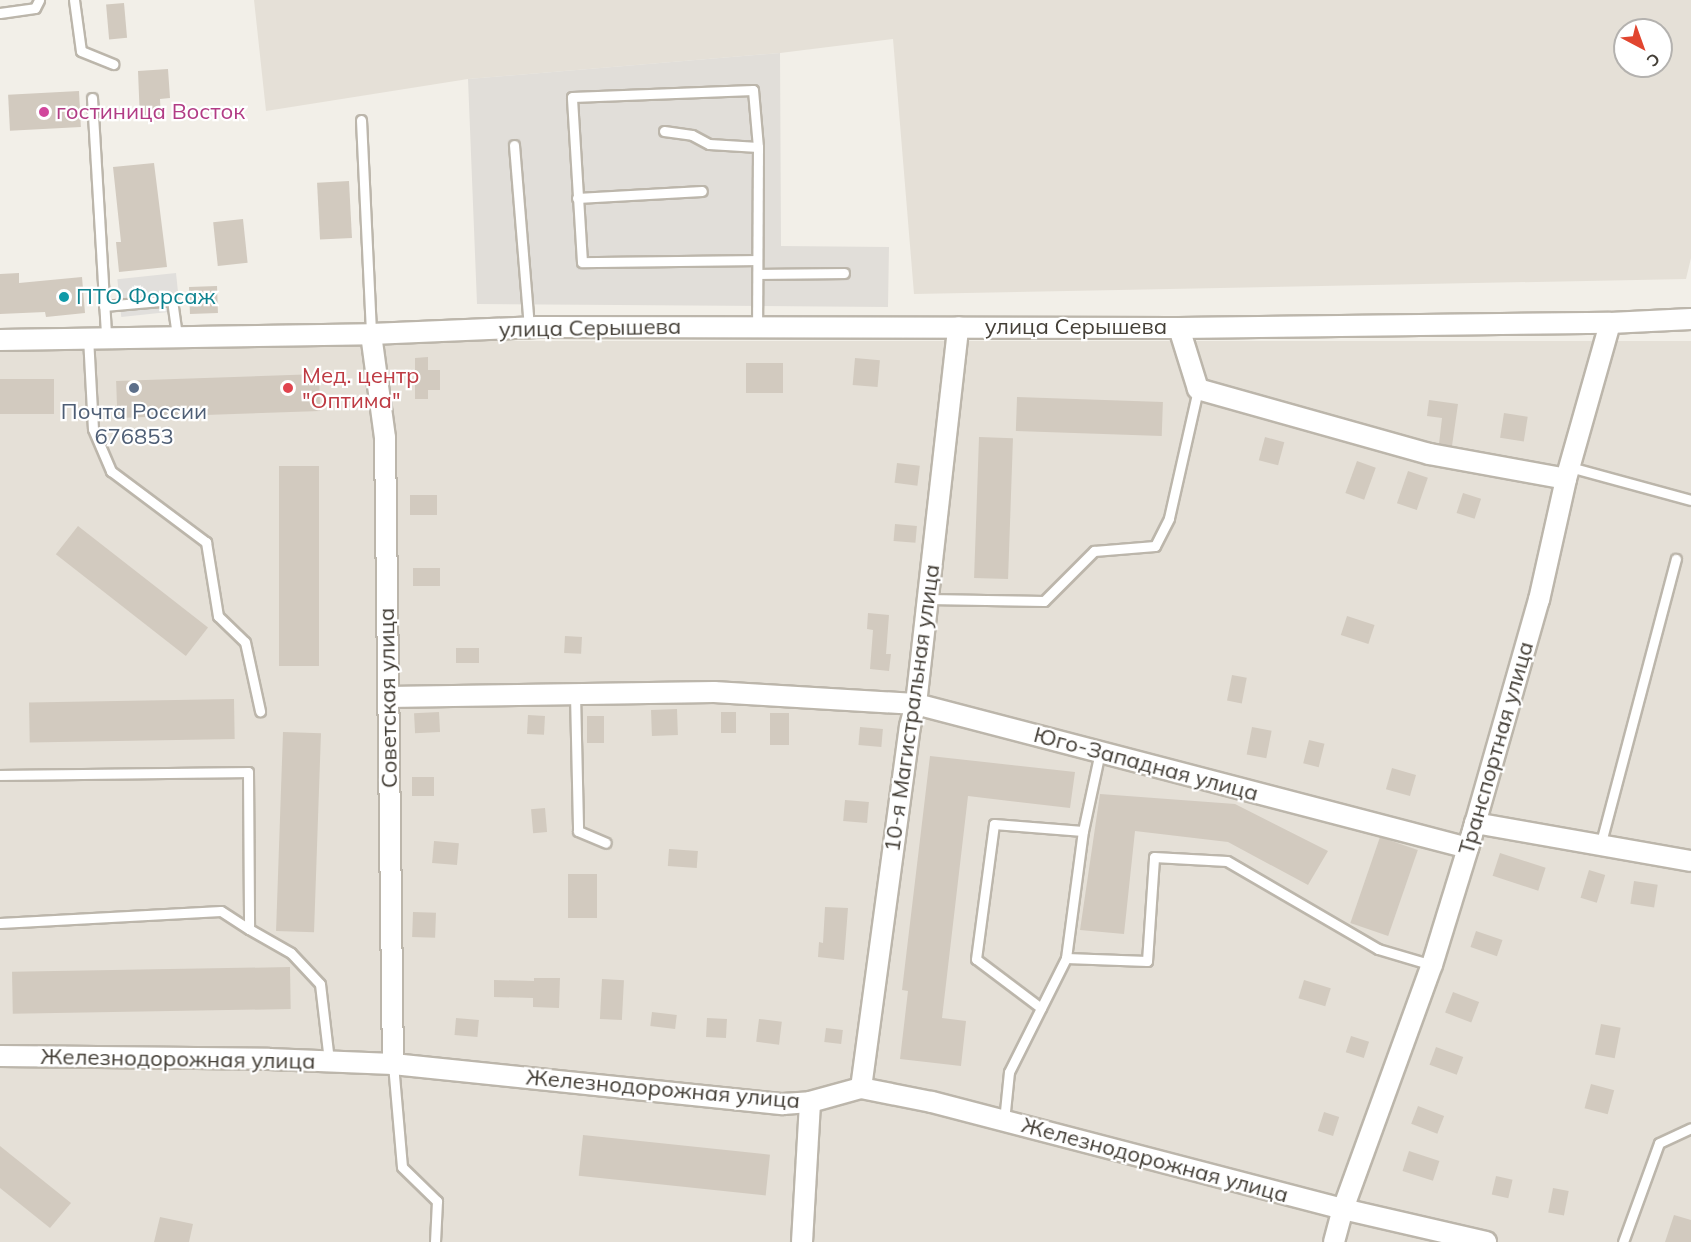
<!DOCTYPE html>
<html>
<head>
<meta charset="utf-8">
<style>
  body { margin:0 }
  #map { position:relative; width:1691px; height:1242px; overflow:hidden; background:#f2efe8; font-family:Mulish,sans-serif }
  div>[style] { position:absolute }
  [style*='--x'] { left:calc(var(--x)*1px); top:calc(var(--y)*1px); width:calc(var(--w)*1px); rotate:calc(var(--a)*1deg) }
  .residential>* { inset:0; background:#e5e0d7; transform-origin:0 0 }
  .industrial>* { inset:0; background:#e1ded9 }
  .parking>* { inset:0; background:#e1dfdc; transform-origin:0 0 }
  .building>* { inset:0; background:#d2cabf; transform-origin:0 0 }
  .roads { filter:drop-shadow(2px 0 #bcb6ab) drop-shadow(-2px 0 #bcb6ab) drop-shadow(0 2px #bcb6ab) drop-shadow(0 -2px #bcb6ab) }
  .service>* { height:9px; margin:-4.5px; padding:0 4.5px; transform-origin:4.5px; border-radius:4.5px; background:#fff }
  .minor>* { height:20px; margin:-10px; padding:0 10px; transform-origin:10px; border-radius:10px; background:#fff }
  .dots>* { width:16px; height:16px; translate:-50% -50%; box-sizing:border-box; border:3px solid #fff; border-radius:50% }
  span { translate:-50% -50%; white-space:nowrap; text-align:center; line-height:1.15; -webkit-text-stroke:4.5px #fff; paint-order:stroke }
  .hotel-label { font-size:22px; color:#b23c85 }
  .left { translate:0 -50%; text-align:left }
  .culture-label { font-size:22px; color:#0d838f }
  .street-label { font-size:22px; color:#443f37 }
  .health-label { font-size:22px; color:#be3a42 }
  .service-label { font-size:22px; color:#4e5e75 }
  .north { position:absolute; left:1613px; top:18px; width:60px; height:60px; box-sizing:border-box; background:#fff; border:2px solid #b4b2af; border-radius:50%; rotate:139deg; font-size:16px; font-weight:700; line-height:24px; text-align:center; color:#443f37 }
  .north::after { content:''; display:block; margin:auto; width:21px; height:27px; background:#e1452f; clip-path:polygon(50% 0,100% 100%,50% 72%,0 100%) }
</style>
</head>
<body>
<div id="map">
  <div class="residential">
    <div style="clip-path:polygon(evenodd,254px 0,1691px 0,1691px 258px,1686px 279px,914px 294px,893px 39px,780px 53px,468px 79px,266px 111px,254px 0,1625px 30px,1661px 30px,1661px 66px,1625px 66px,1625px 30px)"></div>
    <div style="left:1691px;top:341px;width:901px;height:1691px;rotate:90deg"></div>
  </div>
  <div class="industrial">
    <div style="clip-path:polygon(780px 53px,781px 246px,889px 247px,888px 307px,477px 304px,468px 79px)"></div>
  </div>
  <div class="parking">
    <div style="left:176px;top:273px;width:38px;height:59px;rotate:84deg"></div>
  </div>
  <div class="building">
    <div style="left:124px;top:3px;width:35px;height:18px;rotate:85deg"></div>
    <div style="clip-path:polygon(168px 69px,170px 98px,160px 99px,161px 119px,140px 120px,138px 71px)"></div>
    <div style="left:79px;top:91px;width:36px;height:71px;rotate:87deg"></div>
    <div style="clip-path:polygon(154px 163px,167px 267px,119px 272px,116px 242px,121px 242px,113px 167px)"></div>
    <div style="left:349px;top:181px;width:57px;height:32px;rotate:87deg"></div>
    <div style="left:243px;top:219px;width:44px;height:30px;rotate:84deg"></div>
    <div style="clip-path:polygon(19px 273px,19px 283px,82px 277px,85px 313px,46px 317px,45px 312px,0 314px,0 274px)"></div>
    <div style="left:217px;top:286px;width:27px;height:28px;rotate:88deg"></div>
    <div style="clip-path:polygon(428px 357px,428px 370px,440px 370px,440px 390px,428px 390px,428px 399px,415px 399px,415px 358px)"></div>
    <div style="left:855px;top:358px;width:25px;height:27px;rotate:5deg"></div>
    <div style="left:746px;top:363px;width:37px;height:30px"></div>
    <div style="left:319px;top:374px;width:37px;height:203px;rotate:88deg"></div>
    <div style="left:0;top:379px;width:54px;height:35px"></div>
    <div style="left:1017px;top:397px;width:146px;height:34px;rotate:2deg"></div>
    <div style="clip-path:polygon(1429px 400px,1458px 404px,1452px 446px,1439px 444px,1442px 418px,1427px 416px)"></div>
    <div style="left:1504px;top:413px;width:24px;height:25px;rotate:9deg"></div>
    <div style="left:979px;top:437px;width:34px;height:141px;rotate:2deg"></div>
    <div style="left:1265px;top:437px;width:20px;height:24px;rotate:15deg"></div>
    <div style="left:1357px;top:461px;width:20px;height:34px;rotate:20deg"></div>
    <div style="left:897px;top:463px;width:23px;height:20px;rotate:7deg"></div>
    <div style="left:279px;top:466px;width:40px;height:200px"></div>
    <div style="left:1408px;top:471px;width:21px;height:34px;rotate:19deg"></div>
    <div style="left:1463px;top:493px;width:19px;height:21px;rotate:18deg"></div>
    <div style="left:410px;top:495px;width:27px;height:20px"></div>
    <div style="left:895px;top:524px;width:22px;height:17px;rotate:5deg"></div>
    <div style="left:78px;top:526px;width:165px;height:36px;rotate:38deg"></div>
    <div style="left:440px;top:568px;width:18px;height:27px;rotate:90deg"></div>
    <div style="clip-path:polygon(868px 613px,889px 615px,886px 654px,891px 654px,889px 671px,870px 669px,873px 630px,867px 629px)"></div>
    <div style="left:1347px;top:616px;width:29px;height:20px;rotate:18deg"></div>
    <div style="left:565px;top:636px;width:17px;height:17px;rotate:3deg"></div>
    <div style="left:456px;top:648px;width:23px;height:15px"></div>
    <div style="left:1232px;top:675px;width:15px;height:26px;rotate:11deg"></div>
    <div style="left:234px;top:699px;width:40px;height:205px;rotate:89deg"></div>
    <div style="left:677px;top:709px;width:26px;height:26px;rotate:88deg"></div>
    <div style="left:439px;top:712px;width:20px;height:25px;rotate:87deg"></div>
    <div style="left:721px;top:712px;width:15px;height:21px"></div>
    <div style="left:770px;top:713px;width:19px;height:32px"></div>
    <div style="left:528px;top:715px;width:17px;height:19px;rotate:3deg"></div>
    <div style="left:587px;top:716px;width:17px;height:27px"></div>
    <div style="left:860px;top:727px;width:23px;height:18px;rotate:5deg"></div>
    <div style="left:1252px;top:727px;width:20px;height:28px;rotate:11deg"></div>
    <div style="left:283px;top:732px;width:38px;height:199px;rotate:2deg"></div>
    <div style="left:1309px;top:740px;width:16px;height:24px;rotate:14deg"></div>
    <div style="clip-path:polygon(930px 756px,1075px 772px,1070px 808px,968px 796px,942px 1018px,966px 1021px,961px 1066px,900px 1059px,908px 991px,902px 990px)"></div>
    <div style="left:1392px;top:768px;width:25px;height:22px;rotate:16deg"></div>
    <div style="left:412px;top:777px;width:22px;height:19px"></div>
    <div style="clip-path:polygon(1100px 794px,1235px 804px,1328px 851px,1308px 885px,1228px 842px,1135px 831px,1124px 934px,1080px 930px)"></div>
    <div style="left:845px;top:800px;width:24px;height:21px;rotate:5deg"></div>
    <div style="left:545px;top:808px;width:24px;height:14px;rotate:85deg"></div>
    <div style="left:1380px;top:837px;width:40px;height:91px;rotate:19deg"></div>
    <div style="left:434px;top:841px;width:25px;height:22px;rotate:5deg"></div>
    <div style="left:669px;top:849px;width:29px;height:17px;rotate:4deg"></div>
    <div style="left:1500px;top:853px;width:48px;height:24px;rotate:18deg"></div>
    <div style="left:1589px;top:870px;width:17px;height:29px;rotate:17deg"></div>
    <div style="left:568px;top:874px;width:29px;height:44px"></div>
    <div style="left:1634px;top:881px;width:24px;height:23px;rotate:9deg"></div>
    <div style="clip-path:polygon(825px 907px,848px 908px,844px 960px,818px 957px,819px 942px,823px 943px)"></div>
    <div style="left:413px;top:912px;width:23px;height:25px;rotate:2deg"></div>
    <div style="left:1476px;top:931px;width:28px;height:17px;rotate:19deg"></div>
    <div style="left:290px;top:967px;width:42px;height:278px;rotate:89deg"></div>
    <div style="clip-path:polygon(534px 978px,560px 978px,559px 1008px,533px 1007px,533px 998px,494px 997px,494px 980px,534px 981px)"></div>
    <div style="left:602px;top:979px;width:22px;height:40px;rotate:3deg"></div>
    <div style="left:1304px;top:980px;width:28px;height:19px;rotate:17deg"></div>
    <div style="left:1453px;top:992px;width:28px;height:22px;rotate:21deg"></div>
    <div style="left:652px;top:1012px;width:25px;height:14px;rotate:7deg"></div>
    <div style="left:456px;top:1018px;width:23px;height:17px;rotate:5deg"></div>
    <div style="left:707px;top:1018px;width:20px;height:19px;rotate:3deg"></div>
    <div style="left:759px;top:1019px;width:23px;height:23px;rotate:7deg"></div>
    <div style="left:1601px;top:1024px;width:20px;height:31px;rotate:11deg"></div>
    <div style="left:826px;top:1028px;width:17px;height:14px;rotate:7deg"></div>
    <div style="left:1351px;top:1036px;width:19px;height:17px;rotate:18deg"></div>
    <div style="left:1436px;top:1047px;width:29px;height:19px;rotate:20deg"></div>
    <div style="left:1591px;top:1084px;width:24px;height:25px;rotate:15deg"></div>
    <div style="left:1418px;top:1106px;width:28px;height:19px;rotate:21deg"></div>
    <div style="left:1324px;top:1112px;width:16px;height:20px;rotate:18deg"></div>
    <div style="left:583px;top:1135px;width:188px;height:41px;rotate:6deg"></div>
    <div style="clip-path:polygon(0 1146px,71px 1203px,50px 1228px,0 1188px)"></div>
    <div style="left:1409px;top:1151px;width:32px;height:21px;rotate:18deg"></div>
    <div style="left:1496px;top:1176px;width:17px;height:19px;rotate:13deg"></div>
    <div style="left:1553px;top:1188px;width:16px;height:25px;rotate:11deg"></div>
    <div style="clip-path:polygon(1674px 1215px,1691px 1220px,1691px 1242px,1665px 1242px)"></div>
    <div style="clip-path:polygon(160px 1217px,193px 1224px,189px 1242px,154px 1242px)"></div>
  </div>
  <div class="roads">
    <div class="service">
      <div style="--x:74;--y:0;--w:51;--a:82.2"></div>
      <div style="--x:81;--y:51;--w:35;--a:22"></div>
      <div style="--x:0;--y:13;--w:35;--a:-8"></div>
      <div style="--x:35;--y:8;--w:9;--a:-63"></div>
      <div style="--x:92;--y:98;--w:239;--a:86.6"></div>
      <div style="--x:361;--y:120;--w:214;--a:87.3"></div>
      <div style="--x:664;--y:131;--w:28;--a:8"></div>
      <div style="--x:692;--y:135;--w:19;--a:28"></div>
      <div style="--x:709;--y:144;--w:49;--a:3.5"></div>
      <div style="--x:514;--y:145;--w:183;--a:85.3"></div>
      <div style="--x:577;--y:198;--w:125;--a:-3.2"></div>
      <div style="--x:756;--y:260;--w:174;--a:179.3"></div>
      <div style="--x:582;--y:262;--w:165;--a:-93.5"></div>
      <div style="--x:572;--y:97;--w:181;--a:-2.2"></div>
      <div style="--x:753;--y:90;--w:57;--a:85"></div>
      <div style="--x:758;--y:147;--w:180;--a:90.3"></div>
      <div style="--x:759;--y:274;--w:85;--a:-0.7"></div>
      <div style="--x:104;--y:306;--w:68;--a:-5"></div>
      <div style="--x:172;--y:300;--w:36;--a:82"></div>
      <div style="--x:88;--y:337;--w:92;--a:86.9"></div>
      <div style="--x:93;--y:429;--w:46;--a:66.8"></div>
      <div style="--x:111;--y:471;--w:119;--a:36.8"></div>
      <div style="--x:206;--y:542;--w:75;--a:80.8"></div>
      <div style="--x:218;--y:616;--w:37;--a:44"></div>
      <div style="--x:245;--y:642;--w:71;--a:77.7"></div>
      <div style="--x:1570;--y:467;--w:125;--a:15.3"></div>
      <div style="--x:928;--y:599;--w:116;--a:1"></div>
      <div style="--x:1044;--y:601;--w:71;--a:-45"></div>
      <div style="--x:1094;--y:551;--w:61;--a:-4.7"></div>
      <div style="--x:1155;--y:546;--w:31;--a:-63"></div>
      <div style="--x:1169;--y:518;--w:132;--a:-77.3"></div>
      <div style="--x:575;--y:694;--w:137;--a:88.7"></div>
      <div style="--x:578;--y:831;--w:30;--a:23"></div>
      <div style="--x:0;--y:775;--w:248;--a:-0.7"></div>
      <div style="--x:248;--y:772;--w:157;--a:89.6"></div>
      <div style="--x:249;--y:929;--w:48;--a:29.7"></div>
      <div style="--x:291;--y:953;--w:42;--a:46.9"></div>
      <div style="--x:320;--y:984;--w:78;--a:83.3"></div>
      <div style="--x:1600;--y:846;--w:297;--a:-75.2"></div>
      <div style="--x:0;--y:923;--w:221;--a:-3.1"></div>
      <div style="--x:221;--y:911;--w:33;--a:33"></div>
      <div style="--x:1066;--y:958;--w:81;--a:2.1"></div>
      <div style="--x:1147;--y:961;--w:104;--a:-86.1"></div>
      <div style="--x:1154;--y:857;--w:73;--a:3.1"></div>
      <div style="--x:1227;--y:861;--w:175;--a:30.2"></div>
      <div style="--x:1378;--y:949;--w:56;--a:16.5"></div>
      <div style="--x:1041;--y:1008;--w:81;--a:-143"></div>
      <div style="--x:976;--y:959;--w:136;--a:-82.4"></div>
      <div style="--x:994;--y:824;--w:89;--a:4.5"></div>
      <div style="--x:393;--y:1064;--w:103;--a:85"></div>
      <div style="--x:402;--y:1167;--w:49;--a:44.2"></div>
      <div style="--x:437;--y:1201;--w:41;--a:92.8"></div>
      <div style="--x:1004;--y:1121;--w:49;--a:-84.2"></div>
      <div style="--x:1009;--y:1072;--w:127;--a:-63.4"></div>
      <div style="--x:1066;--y:958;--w:128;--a:-82.4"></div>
      <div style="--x:1083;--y:831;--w:81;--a:-77.9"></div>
      <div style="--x:1623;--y:1242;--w:105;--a:-70"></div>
      <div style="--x:1659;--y:1143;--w:35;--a:-25"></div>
    </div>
    <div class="minor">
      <div style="--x:1179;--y:328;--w:64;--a:72.7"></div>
      <div style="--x:1198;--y:389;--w:240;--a:15.7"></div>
      <div style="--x:1429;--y:454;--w:139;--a:10.3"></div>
      <div style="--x:371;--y:334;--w:105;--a:82.3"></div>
      <div style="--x:385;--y:438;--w:626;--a:89.27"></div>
      <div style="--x:0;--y:340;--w:371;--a:-0.9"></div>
      <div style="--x:371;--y:334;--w:166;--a:-2.4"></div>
      <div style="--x:537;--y:327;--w:642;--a:0.09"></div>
      <div style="--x:1179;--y:328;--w:431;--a:-0.7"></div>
      <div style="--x:1610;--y:323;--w:81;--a:-2.8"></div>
      <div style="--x:388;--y:697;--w:326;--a:-0.9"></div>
      <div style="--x:714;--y:692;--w:202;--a:3.4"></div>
      <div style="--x:916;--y:704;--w:570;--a:14.62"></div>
      <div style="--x:1468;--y:848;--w:26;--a:-74"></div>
      <div style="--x:1475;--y:823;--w:219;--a:10"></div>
      <div style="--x:0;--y:1056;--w:269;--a:0.6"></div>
      <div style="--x:269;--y:1059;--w:124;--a:2.3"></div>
      <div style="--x:393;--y:1064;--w:392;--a:5.9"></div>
      <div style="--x:783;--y:1104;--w:27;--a:-4"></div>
      <div style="--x:810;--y:1102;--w:53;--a:-15.4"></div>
      <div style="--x:861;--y:1088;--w:72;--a:11.2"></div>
      <div style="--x:932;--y:1102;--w:425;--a:14.6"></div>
      <div style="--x:1343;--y:1209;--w:147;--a:13"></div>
      <div style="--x:861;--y:1088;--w:365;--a:-82.3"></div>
      <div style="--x:910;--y:726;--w:23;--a:-75"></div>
      <div style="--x:916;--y:704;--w:379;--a:-83.6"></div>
      <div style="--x:802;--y:1242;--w:140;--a:-86.7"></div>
      <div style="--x:1334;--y:1242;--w:34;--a:-75"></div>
      <div style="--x:1343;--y:1209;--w:260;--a:-70"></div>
      <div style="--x:1432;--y:965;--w:133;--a:-72.9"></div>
      <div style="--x:1471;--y:838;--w:248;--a:-74.1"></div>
      <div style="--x:1539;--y:600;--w:124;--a:-77.4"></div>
      <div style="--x:1566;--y:479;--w:162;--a:-74.2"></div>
    </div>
  </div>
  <div class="dots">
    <div style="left:44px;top:112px;background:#d1479c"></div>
    <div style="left:64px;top:297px;background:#0f9aa8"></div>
    <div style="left:134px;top:388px;background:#5c6f8a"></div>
    <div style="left:288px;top:388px;background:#e0444e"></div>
  </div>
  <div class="hotel-label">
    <span class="left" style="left:56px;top:112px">гостиница Восток</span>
  </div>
  <div class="culture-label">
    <span class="left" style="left:76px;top:297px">ПТО Форсаж</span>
  </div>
  <div class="street-label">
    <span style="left:1076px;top:327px">улица Серышева</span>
    <span style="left:590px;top:328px;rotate:-1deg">улица Серышева</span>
    <span style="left:388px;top:698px;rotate:-91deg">Советская улица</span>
    <span style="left:912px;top:708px;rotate:-82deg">10-я Магистральная улица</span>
    <span style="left:1496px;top:748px;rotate:-74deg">Транспортная улица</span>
    <span style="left:1146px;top:764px;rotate:15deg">Юго-Западная улица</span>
    <span style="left:178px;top:1059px;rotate:1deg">Железнодорожная улица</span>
    <span style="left:663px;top:1089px;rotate:5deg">Железнодорожная улица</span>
    <span style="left:1155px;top:1160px;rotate:15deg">Железнодорожная улица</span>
  </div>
  <div class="health-label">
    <span class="left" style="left:302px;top:388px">Мед. центр<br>"Оптима"</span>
  </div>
  <div class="service-label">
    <span style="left:134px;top:424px">Почта России<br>676853</span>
  </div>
  <div class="north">С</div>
</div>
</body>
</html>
